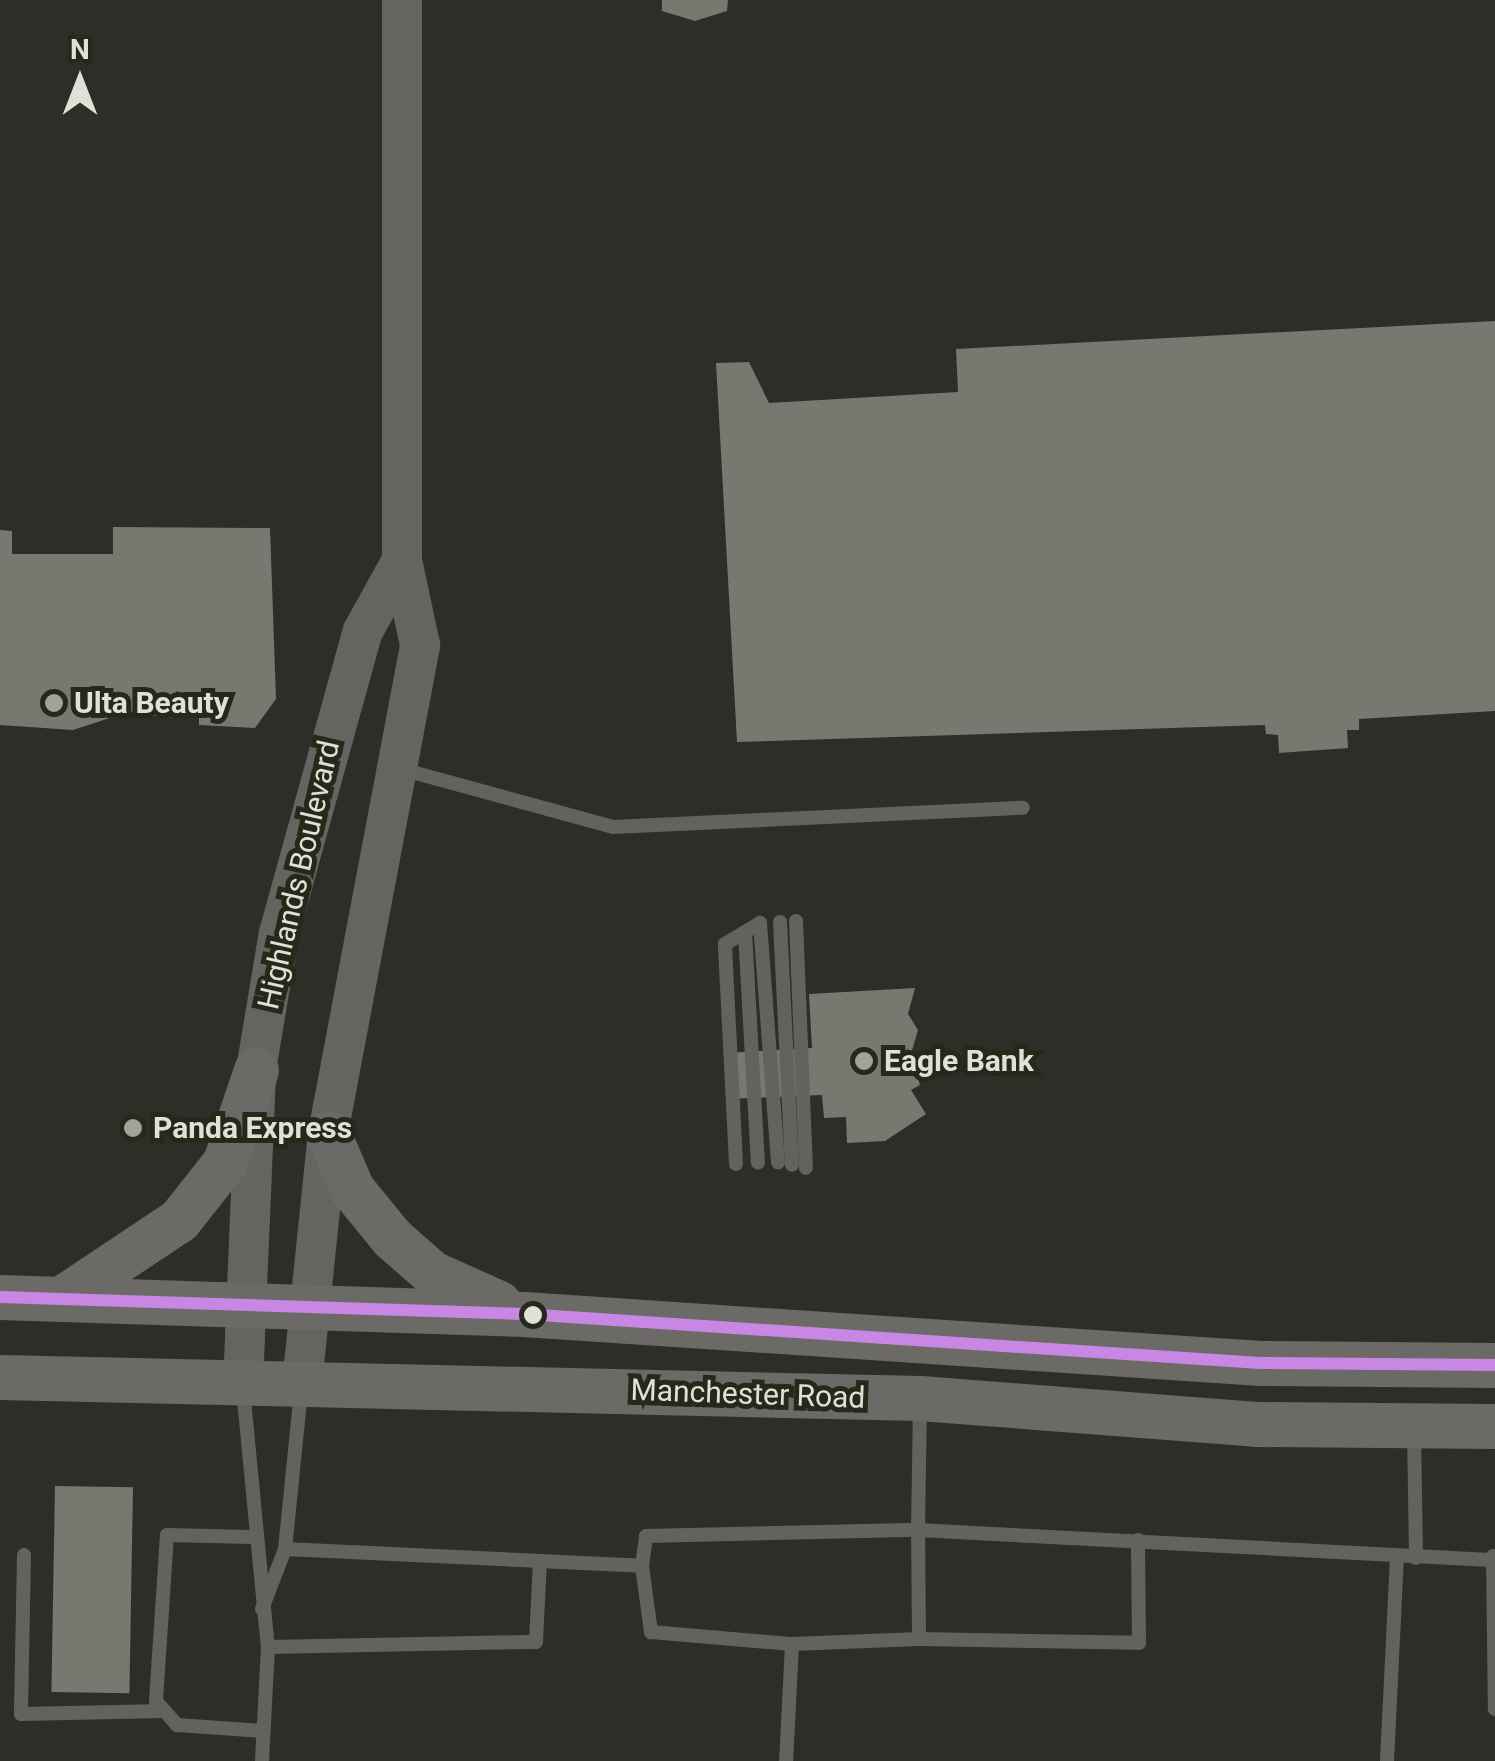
<!DOCTYPE html>
<html>
<head>
<meta charset="utf-8">
<style>
  body { margin:0 }
  #map { position:relative; width:1495px; height:1761px; overflow:hidden; background:#2e2e28; font-family:Roboto,sans-serif }
  div>[style] { position:absolute }
  [style*='--x'] { left:calc(var(--x)*1px); top:calc(var(--y)*1px); width:calc(var(--w)*1px); rotate:calc(var(--a)*1deg) }
  .building>* { inset:0; background:#757970; transform-origin:0 0 }
  .lane>* { height:14px; margin:-7px; padding:0 7px; transform-origin:7px; border-radius:7px; background:#64625f }
  .secondary>* { height:40px; margin:-20px; padding:0 20px; transform-origin:20px; border-radius:20px; background:#656460 }
  .primary>* { height:45px; margin:-22.5px; padding:0 22.5px; transform-origin:22.5px; border-radius:22.5px; background:#6c6a67 }
  .bus-1>* { height:12px; margin:-6px; padding:0 6px; transform-origin:6px; border-radius:6px; background:#c787e3 }
  .dots>* { width:28px; height:28px; translate:-50% -50%; box-sizing:border-box; border:5px solid #28281a; border-radius:50% }
  span { translate:-50% -50%; white-space:nowrap; text-align:center; line-height:1.15; -webkit-text-stroke:10px #28281a; paint-order:stroke }
  .poi-label { font-size:30px; color:#e0e0d7; font-weight:700 }
  .left { translate:0 -50%; text-align:left }
  .street-label { font-size:30px; color:#e0e0d7 }
  .north { position:absolute; left:30px; top:30px; width:100px; height:100px; -webkit-text-stroke:8px #28281a; paint-order:stroke; rotate:0deg; font-size:28px; font-weight:700; line-height:40px; text-align:center; color:#e0e0d7 }
  .north::after { content:''; display:block; margin:auto; width:35px; height:45px; background:#e0e0d7; clip-path:polygon(50% 0,100% 100%,50% 72%,0 100%) }
</style>
</head>
<body>
<div id="map">
  <div class="building">
    <div style="clip-path:polygon(662px 0,728px 0,727px 11px,695px 21px,662px 11px)"></div>
    <div style="clip-path:polygon(1495px 321px,1495px 711px,1359px 719px,1359px 730px,1347px 730px,1348px 748px,1279px 753px,1278px 735px,1266px 734px,1265px 725px,737px 742px,716px 363px,749px 362px,769px 403px,958px 392px,956px 349px)"></div>
    <div style="clip-path:polygon(113px 527px,270px 528px,276px 699px,255px 728px,199px 725px,199px 716px,116px 716px,73px 730px,0 725px,0 530px,12px 531px,12px 554px,113px 554px)"></div>
    <div style="clip-path:polygon(915px 988px,908px 1014px,918px 1030px,911px 1054px,920px 1085px,911px 1090px,926px 1114px,885px 1141px,847px 1143px,846px 1117px,824px 1118px,822px 1095px,728px 1099px,726px 1053px,812px 1048px,809px 994px)"></div>
    <div style="left:55px;top:1486px;width:78px;height:206px;rotate:1deg"></div>
  </div>
  <div class="lane">
    <div style="--x:401;--y:769;--w:220;--a:15.3"></div>
    <div style="--x:613;--y:827;--w:410;--a:-2.7"></div>
    <div style="--x:796;--y:921;--w:247;--a:87.7"></div>
    <div style="--x:780;--y:922;--w:243;--a:87.2"></div>
    <div style="--x:745;--y:932;--w:231;--a:86.8"></div>
    <div style="--x:736;--y:1164;--w:220;--a:-92.9"></div>
    <div style="--x:725;--y:944;--w:41;--a:-31"></div>
    <div style="--x:760;--y:923;--w:240;--a:85.7"></div>
    <div style="--x:243;--y:1389;--w:259;--a:84.5"></div>
    <div style="--x:268;--y:1647;--w:114;--a:93"></div>
    <div style="--x:1414;--y:1429;--w:129;--a:89.1"></div>
    <div style="--x:251;--y:1537;--w:84;--a:-178.6"></div>
    <div style="--x:167;--y:1535;--w:166;--a:93.8"></div>
    <div style="--x:156;--y:1701;--w:32;--a:49"></div>
    <div style="--x:177;--y:1725;--w:86;--a:4"></div>
    <div style="--x:285;--y:1549;--w:357;--a:2.7"></div>
    <div style="--x:642;--y:1566;--w:30;--a:-82"></div>
    <div style="--x:646;--y:1536;--w:272;--a:-1.3"></div>
    <div style="--x:918;--y:1530;--w:128;--a:-89.1"></div>
    <div style="--x:24;--y:1555;--w:159;--a:91.1"></div>
    <div style="--x:21;--y:1714;--w:143;--a:-1.2"></div>
    <div style="--x:1493;--y:1556;--w:153;--a:89.3"></div>
    <div style="--x:642;--y:1566;--w:67;--a:82.2"></div>
    <div style="--x:651;--y:1632;--w:142;--a:4.9"></div>
    <div style="--x:792;--y:1644;--w:117;--a:92.9"></div>
    <div style="--x:262;--y:1609;--w:64;--a:-69"></div>
    <div style="--x:285;--y:1549;--w:159;--a:-84.2"></div>
    <div style="--x:919;--y:1639;--w:220;--a:1"></div>
    <div style="--x:1139;--y:1643;--w:103;--a:-90.6"></div>
    <div style="--x:792;--y:1644;--w:127;--a:-2.3"></div>
    <div style="--x:919;--y:1639;--w:109;--a:-90.5"></div>
    <div style="--x:918;--y:1530;--w:573;--a:3"></div>
    <div style="--x:268;--y:1647;--w:268;--a:-1.1"></div>
    <div style="--x:536;--y:1642;--w:81;--a:-87.2"></div>
    <div style="--x:1387;--y:1761;--w:204;--a:-87.2"></div>
  </div>
  <div class="secondary">
    <div style="--x:243;--y:1384;--w:314;--a:-87.6"></div>
    <div style="--x:256;--y:1070;--w:139;--a:-80.5"></div>
    <div style="--x:279;--y:933;--w:313;--a:-74.5"></div>
    <div style="--x:363;--y:631;--w:81;--a:-61.2"></div>
    <div style="--x:302;--y:1384;--w:252;--a:-84.1"></div>
    <div style="--x:328;--y:1133;--w:497;--a:-79.3"></div>
    <div style="--x:420;--y:645;--w:87;--a:-102"></div>
    <div style="--x:402;--y:560;--w:560;--a:-90"></div>
  </div>
  <div class="primary">
    <div style="--x:328;--y:1133;--w:61;--a:66.8"></div>
    <div style="--x:352;--y:1189;--w:63;--a:50.8"></div>
    <div style="--x:392;--y:1238;--w:53;--a:41.2"></div>
    <div style="--x:432;--y:1273;--w:73;--a:24.1"></div>
    <div style="--x:0;--y:1297;--w:524;--a:1.86"></div>
    <div style="--x:524;--y:1314;--w:738;--a:3.81"></div>
    <div style="--x:1260;--y:1363;--w:235;--a:0.5"></div>
    <div style="--x:62;--y:1298;--w:141;--a:-33.7"></div>
    <div style="--x:179;--y:1220;--w:74;--a:-51.6"></div>
    <div style="--x:225;--y:1162;--w:97;--a:-71.4"></div>
    <div style="--x:0;--y:1377;--w:920;--a:1.31"></div>
    <div style="--x:920;--y:1398;--w:337;--a:4.4"></div>
    <div style="--x:1256;--y:1424;--w:239;--a:0.5"></div>
  </div>
  <div class="bus-1">
    <div style="--x:0;--y:1297;--w:524;--a:1.86"></div>
    <div style="--x:524;--y:1314;--w:738;--a:3.81"></div>
    <div style="--x:1260;--y:1363;--w:235;--a:0.5"></div>
  </div>
  <div class="dots">
    <div style="left:54px;top:703px;background:#a2a29a"></div>
    <div style="left:864px;top:1061px;background:#a2a29a"></div>
    <div style="left:133px;top:1128px;background:#a2a29a"></div>
    <div style="left:533px;top:1315px;background:#e0e0d7"></div>
  </div>
  <div class="poi-label">
    <span class="left" style="left:74px;top:703px">Ulta Beauty</span>
    <span class="left" style="left:884px;top:1061px">Eagle Bank</span>
    <span class="left" style="left:153px;top:1128px">Panda Express</span>
  </div>
  <div class="street-label">
    <span style="left:299px;top:875px;rotate:-77deg">Highlands Boulevard</span>
    <span style="left:748px;top:1394px;rotate:2deg">Manchester Road</span>
  </div>
  <div class="north">N</div>
</div>
</body>
</html>
